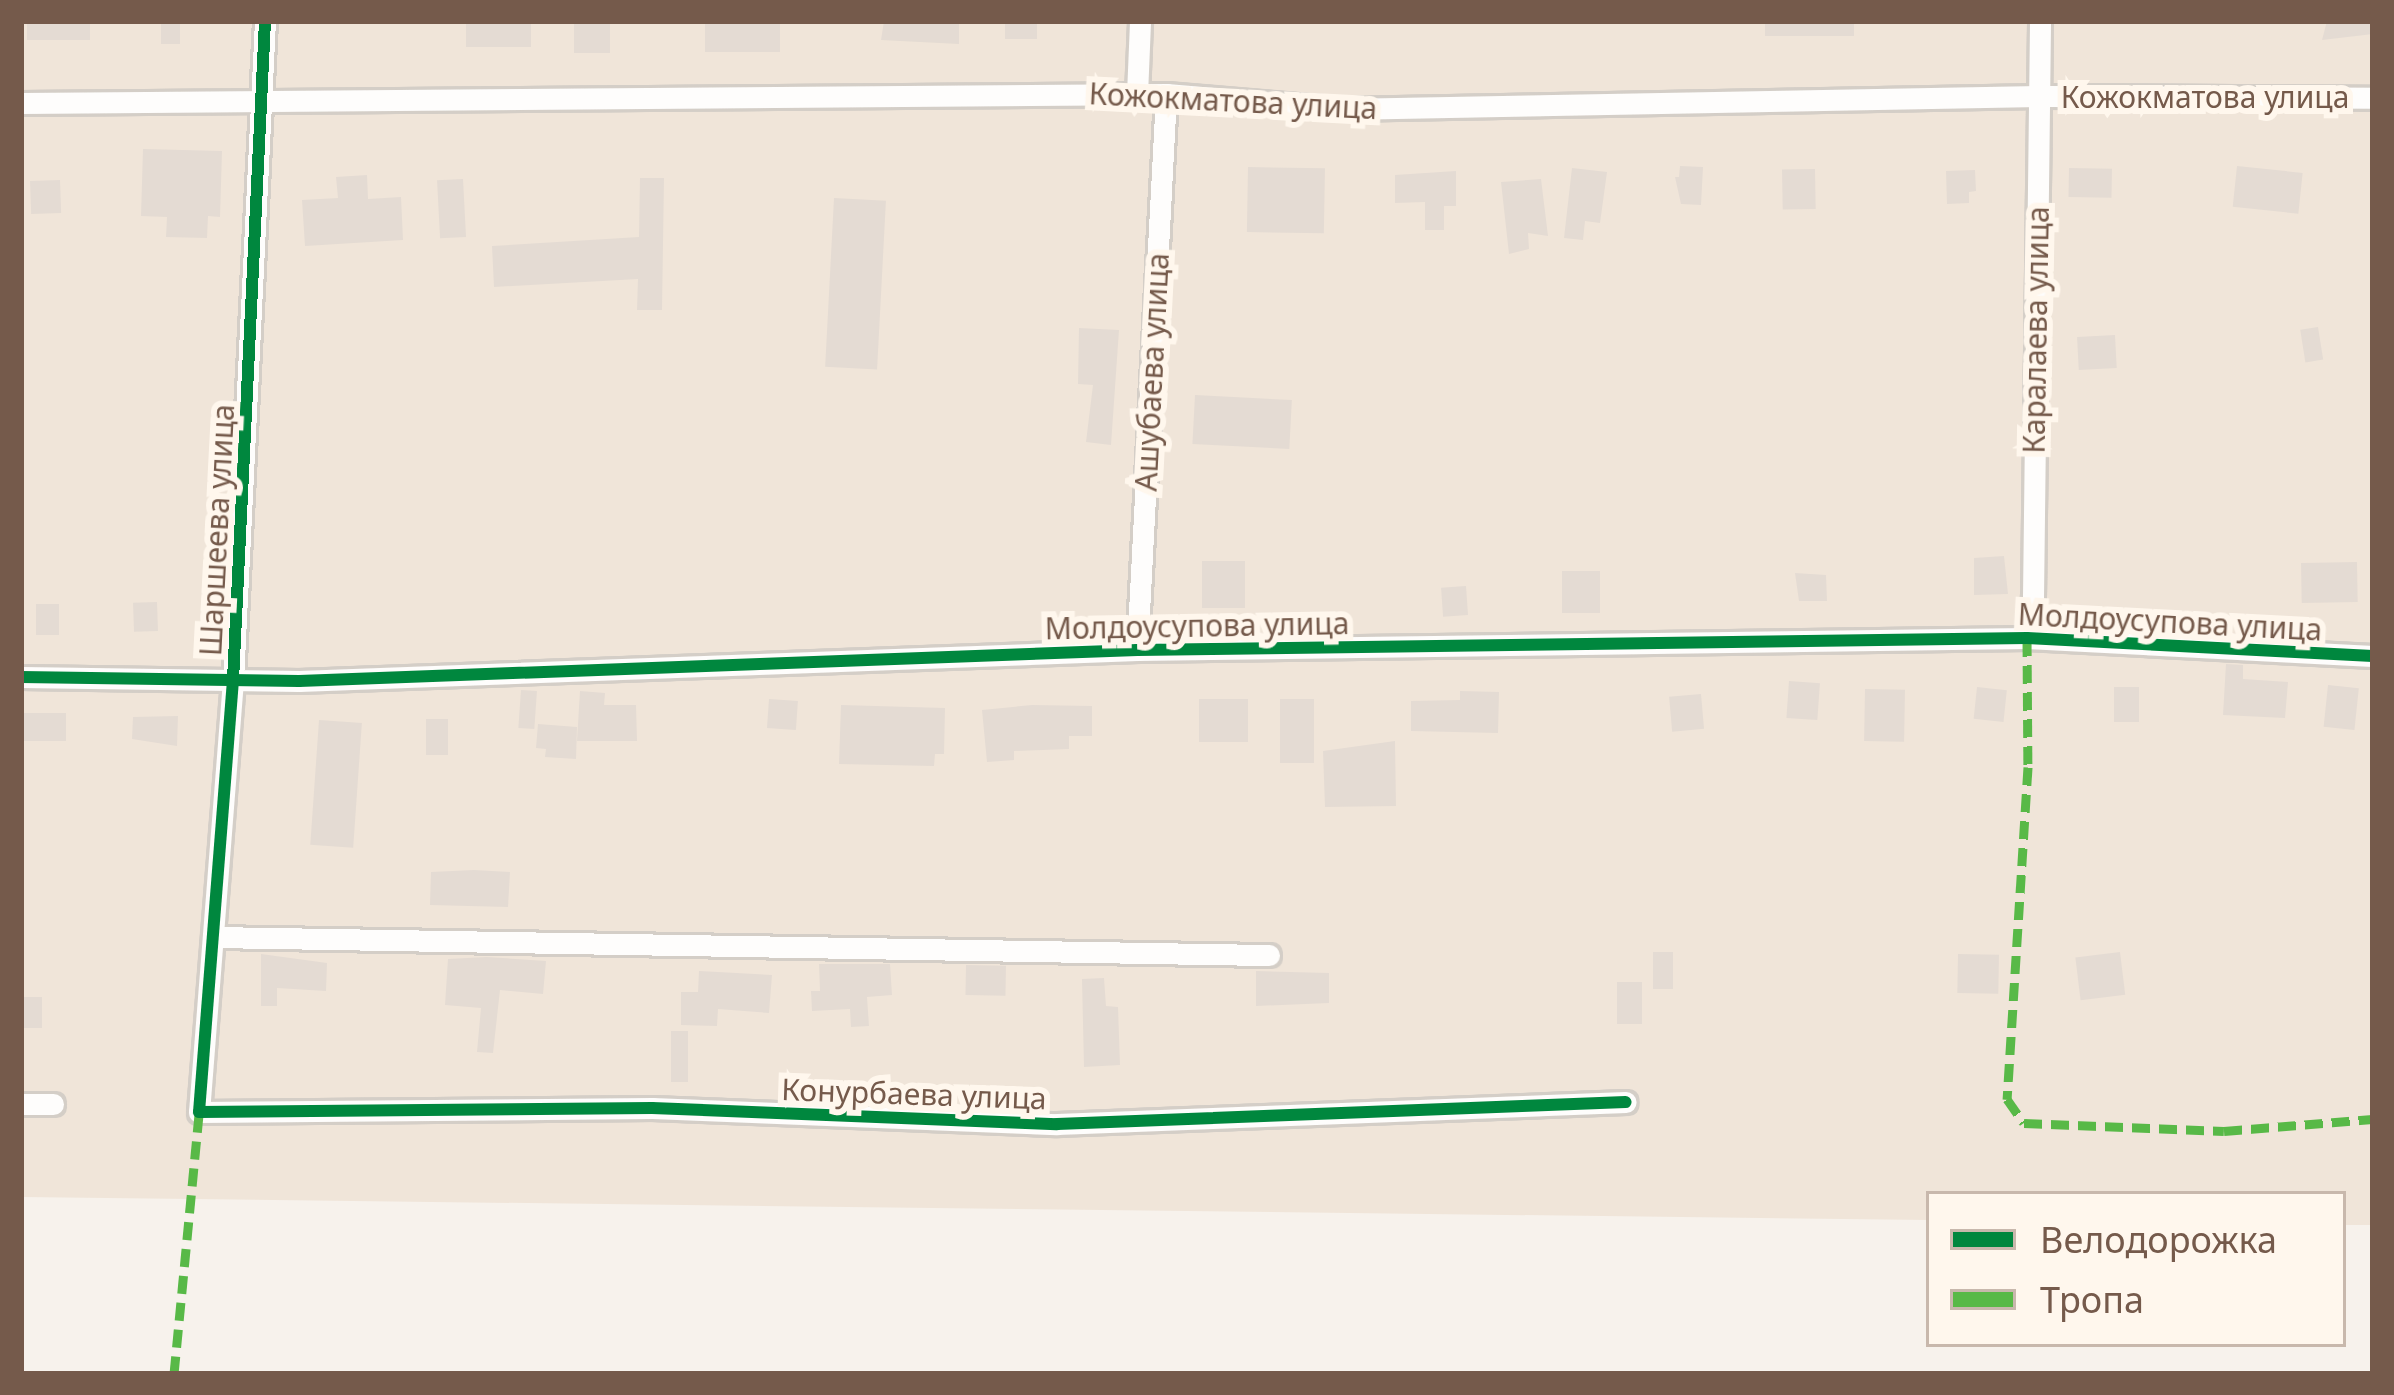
<!DOCTYPE html>
<html>
<head>
<meta charset="utf-8">
<style>
  body { margin:0 }
  #map { position:relative; width:2394px; height:1395px; overflow:hidden; background:#f7f2ec; font-family:"Noto Sans",sans-serif }
  div>[style] { position:absolute }
  [style*='--x'] { left:calc(var(--x)*1px); top:calc(var(--y)*1px); width:calc(var(--w)*1px); rotate:calc(var(--a)*1deg) }
  .residential>* { inset:0; background:#f0e5d9 }
  .building>* { inset:0; background:#e4dbd3; transform-origin:0 0 }
  .roads { filter:drop-shadow(3px 0 #d4cec7) drop-shadow(-3px 0 #d4cec7) drop-shadow(0 3px #d4cec7) drop-shadow(0 -3px #d4cec7) }
  .minor>* { height:21px; margin:-10.5px; padding:0 10.5px; transform-origin:10.5px; border-radius:10.5px; background:#fefdfc }
  .quiet>* { height:9px; margin-top:-4.5px; transform-origin:0; background:repeating-linear-gradient(90deg,#58b947 0 18px,transparent 0 27px) }
  .cycleway>* { height:12px; margin:-6px; padding:0 6px; transform-origin:6px; border-radius:6px; background:#00873e }
  span { translate:-50% -50%; white-space:nowrap; text-align:center; line-height:1.15; -webkit-text-stroke:12px #fff7ed; paint-order:stroke }
  .street-label { font-size:30px; color:#755a4b }
  .frame { position:absolute; inset:0; border:24px solid #755a4b; pointer-events:none }
  .legend { position:absolute; left:1926px; top:1191px; width:420px; height:156px; box-sizing:border-box; background:#fff7ed; border:3px solid #c8b8ac; margin:0; padding:15px 21px; list-style:none; font-size:36px; color:#755a4b }
  .legend li { display:flex; align-items:center; gap:24px; height:60px }
  .legend b { width:60px; border:3px solid #c8b8ac }
</style>
</head>
<body>
<div id="map">
  <div class="residential">
    <div style="clip-path:polygon(21px 21px,2373px 21px,2373px 1225px,2343px 1225px,2343px 1194px,1929px 1194px,1929px 1220px,21px 1197px)"></div>
  </div>
  <div class="building">
    <div style="left:27px;top:21px;width:63px;height:19px"></div>
    <div style="left:161px;top:21px;width:19px;height:23px"></div>
    <div style="left:466px;top:21px;width:65px;height:26px"></div>
    <div style="left:574px;top:21px;width:36px;height:32px"></div>
    <div style="left:705px;top:21px;width:75px;height:31px"></div>
    <div style="clip-path:polygon(884px 21px,959px 21px,959px 44px,881px 40px)"></div>
    <div style="left:1005px;top:21px;width:32px;height:18px"></div>
    <div style="left:1765px;top:21px;width:89px;height:15px"></div>
    <div style="clip-path:polygon(2327px 21px,2373px 21px,2373px 34px,2322px 40px)"></div>
    <div style="clip-path:polygon(143px 149px,222px 151px,220px 217px,208px 216px,207px 238px,166px 237px,167px 217px,141px 216px)"></div>
    <div style="clip-path:polygon(1680px 166px,1703px 167px,1701px 205px,1681px 204px,1675px 177px,1679px 177px)"></div>
    <div style="left:2237px;top:166px;width:66px;height:41px;rotate:6deg"></div>
    <div style="left:1248px;top:167px;width:77px;height:65px;rotate:1deg"></div>
    <div style="clip-path:polygon(1572px 168px,1607px 172px,1600px 223px,1585px 221px,1583px 240px,1564px 238px)"></div>
    <div style="left:2069px;top:168px;width:43px;height:29px;rotate:1deg"></div>
    <div style="left:1815px;top:169px;width:40px;height:33px;rotate:89deg"></div>
    <div style="clip-path:polygon(1975px 170px,1976px 191px,1969px 192px,1969px 203px,1947px 204px,1946px 171px)"></div>
    <div style="clip-path:polygon(1456px 171px,1456px 206px,1444px 206px,1444px 230px,1425px 230px,1425px 202px,1395px 203px,1395px 175px)"></div>
    <div style="clip-path:polygon(367px 175px,368px 199px,401px 197px,403px 240px,305px 246px,302px 200px,338px 198px,336px 177px)"></div>
    <div style="clip-path:polygon(640px 178px,664px 178px,662px 310px,637px 310px,638px 279px,494px 287px,492px 246px,639px 237px)"></div>
    <div style="left:463px;top:179px;width:58px;height:26px;rotate:87deg"></div>
    <div style="clip-path:polygon(1541px 179px,1548px 236px,1528px 233px,1529px 249px,1509px 254px,1501px 182px)"></div>
    <div style="left:60px;top:180px;width:33px;height:30px;rotate:88deg"></div>
    <div style="left:834px;top:198px;width:52px;height:169px;rotate:3deg"></div>
    <div style="left:2318px;top:327px;width:33px;height:18px;rotate:81deg"></div>
    <div style="clip-path:polygon(1079px 328px,1119px 330px,1111px 445px,1086px 442px,1093px 385px,1078px 384px)"></div>
    <div style="left:2115px;top:335px;width:33px;height:38px;rotate:87deg"></div>
    <div style="left:1195px;top:395px;width:97px;height:49px;rotate:3deg"></div>
    <div style="clip-path:polygon(2004px 556px,2008px 594px,1974px 595px,1974px 558px)"></div>
    <div style="left:1202px;top:561px;width:43px;height:47px"></div>
    <div style="left:2357px;top:562px;width:40px;height:56px;rotate:89deg"></div>
    <div style="left:1562px;top:571px;width:38px;height:42px"></div>
    <div style="clip-path:polygon(1795px 573px,1826px 575px,1827px 601px,1799px 601px)"></div>
    <div style="left:1466px;top:586px;width:29px;height:25px;rotate:86deg"></div>
    <div style="left:157px;top:602px;width:29px;height:24px;rotate:88deg"></div>
    <div style="left:36px;top:604px;width:23px;height:31px"></div>
    <div style="clip-path:polygon(2226px 664px,2243px 665px,2243px 679px,2288px 682px,2285px 718px,2223px 715px)"></div>
    <div style="left:1789px;top:681px;width:31px;height:37px;rotate:4deg"></div>
    <div style="left:2328px;top:685px;width:31px;height:42px;rotate:6deg"></div>
    <div style="left:1977px;top:687px;width:30px;height:32px;rotate:6deg"></div>
    <div style="left:2139px;top:687px;width:35px;height:25px;rotate:90deg"></div>
    <div style="left:1865px;top:689px;width:40px;height:52px;rotate:1deg"></div>
    <div style="left:521px;top:690px;width:16px;height:38px;rotate:4deg"></div>
    <div style="clip-path:polygon(580px 691px,605px 693px,604px 705px,636px 705px,637px 741px,577px 741px)"></div>
    <div style="clip-path:polygon(1460px 691px,1499px 692px,1498px 733px,1411px 731px,1411px 701px,1460px 700px)"></div>
    <div style="left:1701px;top:694px;width:35px;height:32px;rotate:85deg"></div>
    <div style="left:769px;top:699px;width:29px;height:29px;rotate:4deg"></div>
    <div style="left:1248px;top:699px;width:43px;height:49px;rotate:90deg"></div>
    <div style="left:1280px;top:699px;width:34px;height:64px"></div>
    <div style="clip-path:polygon(841px 705px,945px 708px,944px 754px,935px 754px,934px 766px,839px 764px)"></div>
    <div style="clip-path:polygon(1032px 705px,1092px 706px,1092px 736px,1069px 736px,1069px 749px,1014px 751px,1014px 760px,987px 762px,982px 710px)"></div>
    <div style="left:21px;top:713px;width:45px;height:28px"></div>
    <div style="clip-path:polygon(178px 716px,177px 746px,132px 739px,133px 717px)"></div>
    <div style="left:426px;top:719px;width:22px;height:36px"></div>
    <div style="left:319px;top:720px;width:43px;height:125px;rotate:4deg"></div>
    <div style="clip-path:polygon(538px 724px,577px 727px,576px 759px,545px 757px,546px 749px,536px 748px)"></div>
    <div style="clip-path:polygon(1395px 741px,1396px 806px,1325px 807px,1323px 751px)"></div>
    <div style="clip-path:polygon(474px 870px,510px 872px,508px 907px,430px 905px,431px 872px)"></div>
    <div style="left:1653px;top:952px;width:20px;height:37px"></div>
    <div style="left:2120px;top:952px;width:43px;height:45px;rotate:83deg"></div>
    <div style="clip-path:polygon(261px 954px,327px 963px,326px 991px,277px 988px,277px 1006px,261px 1006px)"></div>
    <div style="left:1958px;top:954px;width:41px;height:39px;rotate:1deg"></div>
    <div style="clip-path:polygon(487px 957px,546px 961px,543px 994px,500px 990px,493px 1053px,477px 1052px,481px 1008px,445px 1005px,448px 959px)"></div>
    <div style="clip-path:polygon(819px 964px,890px 964px,892px 995px,867px 997px,869px 1026px,851px 1027px,850px 1009px,812px 1011px,811px 991px,820px 991px)"></div>
    <div style="left:966px;top:965px;width:40px;height:30px;rotate:1deg"></div>
    <div style="clip-path:polygon(699px 971px,772px 975px,769px 1013px,718px 1009px,717px 1026px,681px 1025px,681px 992px,698px 992px)"></div>
    <div style="clip-path:polygon(1256px 971px,1329px 973px,1329px 1003px,1256px 1006px)"></div>
    <div style="clip-path:polygon(1104px 978px,1106px 1006px,1118px 1007px,1120px 1065px,1084px 1067px,1082px 979px)"></div>
    <div style="left:1642px;top:982px;width:42px;height:25px;rotate:90deg"></div>
    <div style="left:21px;top:997px;width:21px;height:31px"></div>
    <div style="left:671px;top:1031px;width:17px;height:51px"></div>
  </div>
  <div class="roads">
    <div class="minor">
      <div style="--x:265;--y:21;--w:660;--a:92.78"></div>
      <div style="--x:233;--y:680;--w:433;--a:94.5"></div>
      <div style="--x:199;--y:1112;--w:453;--a:-0.5"></div>
      <div style="--x:652;--y:1108;--w:405;--a:2.3"></div>
      <div style="--x:1057;--y:1124;--w:569;--a:-2.21"></div>
      <div style="--x:1137;--y:94;--w:73;--a:-87.6"></div>
      <div style="--x:21;--y:103;--w:1145;--a:-0.45"></div>
      <div style="--x:1166;--y:94;--w:178;--a:4.8"></div>
      <div style="--x:1343;--y:109;--w:696;--a:-1.07"></div>
      <div style="--x:2039;--y:96;--w:334;--a:0.3"></div>
      <div style="--x:2027;--y:638;--w:41;--a:-81.7"></div>
      <div style="--x:2033;--y:597;--w:576;--a:-89.3"></div>
      <div style="--x:1137;--y:650;--w:557;--a:-87.01"></div>
      <div style="--x:21;--y:677;--w:278;--a:0.8"></div>
      <div style="--x:299;--y:681;--w:839;--a:-2.12"></div>
      <div style="--x:1137;--y:650;--w:890;--a:-0.77"></div>
      <div style="--x:2027;--y:638;--w:346;--a:3"></div>
      <div style="--x:213;--y:937;--w:1056;--a:0.98"></div>
      <div style="--x:21;--y:1104;--w:32;--a:0"></div>
    </div>
  </div>
  <div class="quiet">
    <div style="--x:2027;--y:638;--w:129;--a:89.6"></div>
    <div style="--x:2028;--y:767;--w:333;--a:93.6"></div>
    <div style="--x:2007;--y:1099;--w:29;--a:55"></div>
    <div style="--x:2024;--y:1123;--w:200;--a:2.3"></div>
    <div style="--x:2224;--y:1131;--w:149;--a:-4.6"></div>
    <div style="--x:174;--y:1374;--w:263;--a:-84.5"></div>
  </div>
  <div class="cycleway">
    <div style="--x:265;--y:21;--w:660;--a:92.78"></div>
    <div style="--x:233;--y:680;--w:433;--a:94.5"></div>
    <div style="--x:199;--y:1112;--w:453;--a:-0.5"></div>
    <div style="--x:652;--y:1108;--w:405;--a:2.3"></div>
    <div style="--x:1057;--y:1124;--w:569;--a:-2.21"></div>
    <div style="--x:21;--y:677;--w:278;--a:0.8"></div>
    <div style="--x:299;--y:681;--w:839;--a:-2.12"></div>
    <div style="--x:1137;--y:650;--w:890;--a:-0.77"></div>
    <div style="--x:2027;--y:638;--w:346;--a:3"></div>
  </div>
  <div class="street-label">
    <span style="left:2205px;top:97px">Кожокматова улица</span>
    <span style="left:1233px;top:101px;rotate:3deg">Кожокматова улица</span>
    <span style="left:2036px;top:330px;rotate:-89deg">Каралаева улица</span>
    <span style="left:1152px;top:372px;rotate:-87deg">Ашубаева улица</span>
    <span style="left:217px;top:530px;rotate:-87deg">Шаршеева улица</span>
    <span style="left:2170px;top:622px;rotate:3deg">Молдоусупова улица</span>
    <span style="left:1197px;top:626px;rotate:-1deg">Молдоусупова улица</span>
    <span style="left:914px;top:1094px;rotate:2deg">Конурбаева улица</span>
  </div>
  <div class="frame"></div>
  <ul class="legend">
  <li><b style="height:15px;background:#00873e"></b>Велодорожка</li>
  <li><b style="height:15px;background:#58b947"></b>Тропа</li>
  </ul>
</div>
</body>
</html>
